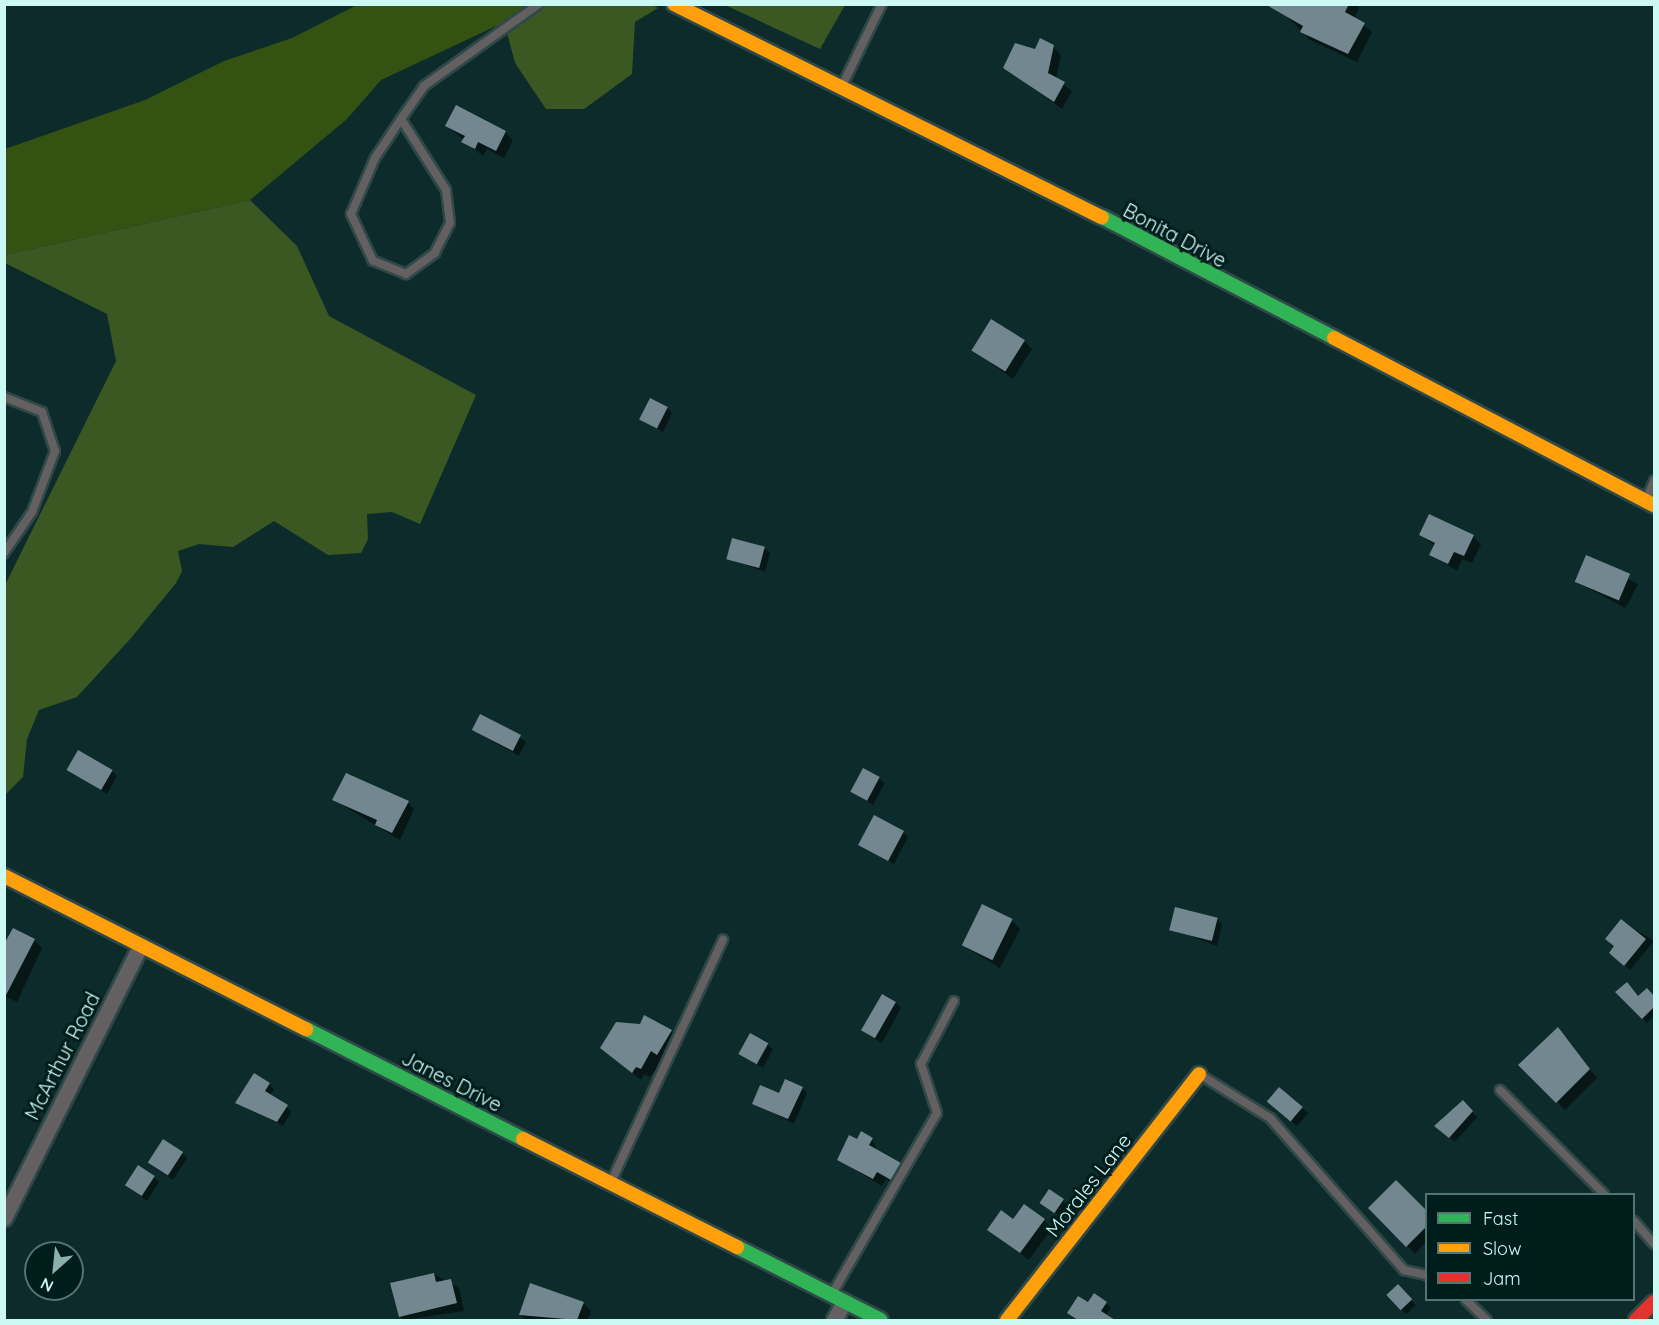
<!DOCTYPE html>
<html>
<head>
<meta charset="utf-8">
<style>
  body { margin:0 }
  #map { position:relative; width:1659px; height:1325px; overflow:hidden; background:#0d2b2a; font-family:Quicksand,sans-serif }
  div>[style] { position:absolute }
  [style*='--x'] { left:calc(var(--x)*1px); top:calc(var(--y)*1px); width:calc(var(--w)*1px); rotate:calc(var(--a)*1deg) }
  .green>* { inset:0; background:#345212 }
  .forest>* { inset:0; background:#3c5822 }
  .shadow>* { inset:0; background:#0007; transform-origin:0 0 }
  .building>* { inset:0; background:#72878f; transform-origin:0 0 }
  .roads { filter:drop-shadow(2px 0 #2e4948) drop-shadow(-2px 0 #2e4948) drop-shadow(0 2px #2e4948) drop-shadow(0 -2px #2e4948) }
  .lane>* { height:8px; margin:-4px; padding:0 4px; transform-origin:4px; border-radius:4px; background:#645f60 }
  .street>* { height:15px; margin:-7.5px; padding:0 7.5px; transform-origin:7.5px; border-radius:7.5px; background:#645f60 }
  .fast>* { height:14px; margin:-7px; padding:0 7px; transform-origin:7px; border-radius:7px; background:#30b455 }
  .slow>* { height:14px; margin:-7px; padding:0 7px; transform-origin:7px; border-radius:7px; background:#ff9f0a }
  .jam>* { height:14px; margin:-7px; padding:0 7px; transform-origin:7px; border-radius:7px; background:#e5322d }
  span { translate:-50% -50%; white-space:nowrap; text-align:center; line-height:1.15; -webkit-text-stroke:6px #001c1b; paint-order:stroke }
  .street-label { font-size:20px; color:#cdf9f5 }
  .frame { position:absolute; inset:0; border:6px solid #cdf9f5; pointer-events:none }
  .legend { position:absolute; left:1425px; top:1193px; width:210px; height:108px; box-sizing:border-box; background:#001c1b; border:2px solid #527472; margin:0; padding:8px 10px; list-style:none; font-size:18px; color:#cdf9f5 }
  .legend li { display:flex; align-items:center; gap:12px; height:30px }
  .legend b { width:30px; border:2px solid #527472 }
  .north { position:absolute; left:24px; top:1241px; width:60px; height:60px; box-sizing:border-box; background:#001c1b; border:2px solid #527472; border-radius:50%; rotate:207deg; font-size:16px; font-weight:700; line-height:24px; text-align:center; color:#cdf9f5 }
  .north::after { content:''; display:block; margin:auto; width:21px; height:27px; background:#8ab1ae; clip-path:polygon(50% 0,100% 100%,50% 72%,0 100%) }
</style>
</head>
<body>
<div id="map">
  <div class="green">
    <div style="clip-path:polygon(357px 5px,541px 5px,381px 80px,347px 119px,250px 200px,5px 255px,5px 149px,145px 100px,224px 61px,292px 38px)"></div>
  </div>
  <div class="forest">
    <div style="clip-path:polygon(651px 4px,658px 8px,635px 22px,632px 74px,584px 109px,546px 109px,515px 63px,505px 25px,541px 5px)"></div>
    <div style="clip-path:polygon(725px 5px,845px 5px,820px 49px)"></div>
    <div style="clip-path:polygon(250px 200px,297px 246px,329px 316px,476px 395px,420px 524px,392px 512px,367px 514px,368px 539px,361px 553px,328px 555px,274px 521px,233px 547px,199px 544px,178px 551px,182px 571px,176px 583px,131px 638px,77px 697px,39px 710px,27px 739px,23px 777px,5px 795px,5px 585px,116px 361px,107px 314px,5px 263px,5px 255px)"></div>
  </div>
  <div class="shadow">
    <div style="clip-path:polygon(1275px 4px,1356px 4px,1359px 8px,1354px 18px,1372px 32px,1357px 62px,1310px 40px)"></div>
    <div style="clip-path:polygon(1053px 47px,1061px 55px,1056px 79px,1072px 91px,1062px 109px,1004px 67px)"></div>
    <div style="clip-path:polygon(447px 126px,505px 132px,513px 140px,504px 158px,487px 149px,483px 156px)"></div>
    <div style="clip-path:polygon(1024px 341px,1032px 349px,1013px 379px,973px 350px)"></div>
    <div style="clip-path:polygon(667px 408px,672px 413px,663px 432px,641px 419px)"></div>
    <div style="clip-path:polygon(1421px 535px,1473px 536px,1481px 545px,1472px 563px,1462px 559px,1457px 571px,1431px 554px,1435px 546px)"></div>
    <div style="clip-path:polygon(764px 548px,770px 553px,765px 572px,728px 558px)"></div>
    <div style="left:1587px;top:557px;width:58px;height:27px;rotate:28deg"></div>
    <div style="left:480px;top:716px;width:53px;height:16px;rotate:29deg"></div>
    <div style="clip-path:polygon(69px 770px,112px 771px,117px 776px,107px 794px)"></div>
    <div style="clip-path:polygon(879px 778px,885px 783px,873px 805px,852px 792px)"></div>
    <div style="clip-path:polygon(334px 800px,405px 800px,414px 809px,400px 840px)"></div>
    <div style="clip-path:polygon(903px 832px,908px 837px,894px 864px,861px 844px)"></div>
    <div style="clip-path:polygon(1217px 919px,1222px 924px,1217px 946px,1172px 929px)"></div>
    <div style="clip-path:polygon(1012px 921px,1020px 929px,1000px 968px,962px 945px)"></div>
    <div style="clip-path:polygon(1621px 921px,1654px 941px,1630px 970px,1616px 958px)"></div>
    <div style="clip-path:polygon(34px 940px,42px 948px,17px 1002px,4px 996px)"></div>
    <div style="clip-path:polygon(1647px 990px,1654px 998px,1654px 1015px,1647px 1023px,1617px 992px,1638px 997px)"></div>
    <div style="clip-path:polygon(896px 1003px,901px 1008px,882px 1043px,870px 1036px,865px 1031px)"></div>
    <div style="clip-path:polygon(671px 1031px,679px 1039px,650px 1077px,644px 1074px,641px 1080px,602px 1048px)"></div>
    <div style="clip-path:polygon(1566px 1037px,1597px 1078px,1565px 1110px,1520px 1065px)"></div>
    <div style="clip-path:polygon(767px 1044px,773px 1049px,763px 1068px,741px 1054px)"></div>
    <div style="clip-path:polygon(269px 1084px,274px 1089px,270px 1096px,292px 1111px,283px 1126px,237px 1102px)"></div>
    <div style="clip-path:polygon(802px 1088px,807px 1093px,794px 1124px,754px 1103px)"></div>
    <div style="clip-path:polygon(1279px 1089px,1308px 1113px,1297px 1126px,1274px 1107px)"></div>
    <div style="clip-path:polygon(1463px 1102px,1477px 1117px,1455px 1142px,1442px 1131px)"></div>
    <div style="clip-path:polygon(872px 1139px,878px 1152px,908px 1172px,900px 1187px,886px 1179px,882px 1186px,839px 1160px,857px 1141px)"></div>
    <div style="clip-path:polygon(182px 1153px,187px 1158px,173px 1180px,155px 1168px)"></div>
    <div style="clip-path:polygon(154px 1177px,159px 1182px,147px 1201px,132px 1190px)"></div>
    <div style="clip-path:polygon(1396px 1182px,1426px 1212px,1426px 1242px,1415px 1254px,1370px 1208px)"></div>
    <div style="clip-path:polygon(1049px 1191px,1068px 1206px,1061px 1217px,1042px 1203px)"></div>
    <div style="clip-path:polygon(1044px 1220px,1052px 1228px,1029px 1260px,989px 1229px)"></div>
    <div style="clip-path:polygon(434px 1274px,459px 1288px,464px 1311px,404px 1320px,400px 1317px)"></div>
    <div style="left:1398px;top:1286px;width:26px;height:13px;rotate:47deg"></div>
    <div style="clip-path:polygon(583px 1303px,591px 1311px,588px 1320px,526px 1320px,520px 1315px)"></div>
    <div style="clip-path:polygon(1106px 1303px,1111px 1308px,1105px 1316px,1112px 1320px,1078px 1320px,1069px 1313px)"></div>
  </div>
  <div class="building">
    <div style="clip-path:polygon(1265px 4px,1349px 4px,1345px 12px,1365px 23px,1348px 54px,1300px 32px,1303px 26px)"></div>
    <div style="clip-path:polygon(1040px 38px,1054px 45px,1048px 73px,1065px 82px,1054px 102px,1003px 68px,1015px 43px,1035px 49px)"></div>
    <div style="clip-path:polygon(456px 105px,506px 131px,496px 151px,478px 142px,475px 149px,461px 142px,465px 136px,445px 126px)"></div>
    <div style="left:991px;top:319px;width:40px;height:37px;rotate:32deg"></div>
    <div style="left:650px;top:398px;width:20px;height:24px;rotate:27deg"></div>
    <div style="clip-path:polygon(1429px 514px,1474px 535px,1464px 556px,1454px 552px,1448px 564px,1429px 555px,1435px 543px,1419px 535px)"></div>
    <div style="left:732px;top:538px;width:34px;height:22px;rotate:15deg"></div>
    <div style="left:1586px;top:555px;width:48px;height:29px;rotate:23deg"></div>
    <div style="left:480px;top:714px;width:46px;height:18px;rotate:27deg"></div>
    <div style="left:78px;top:750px;width:40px;height:23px;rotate:30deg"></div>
    <div style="left:863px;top:768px;width:19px;height:27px;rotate:28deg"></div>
    <div style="clip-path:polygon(346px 773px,409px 801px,392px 833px,375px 825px,377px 820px,332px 800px)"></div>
    <div style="left:874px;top:815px;width:34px;height:34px;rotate:28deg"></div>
    <div style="left:982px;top:904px;width:34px;height:46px;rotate:26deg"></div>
    <div style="left:1175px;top:907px;width:44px;height:24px;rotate:14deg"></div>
    <div style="clip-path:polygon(1621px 919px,1646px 939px,1624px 966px,1609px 953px,1614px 946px,1605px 939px)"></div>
    <div style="clip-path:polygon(13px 928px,35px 939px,4px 999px,4px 944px)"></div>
    <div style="clip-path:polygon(1627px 982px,1638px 996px,1647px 988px,1654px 996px,1654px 1007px,1642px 1019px,1615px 992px)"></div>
    <div style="left:882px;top:994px;width:16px;height:42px;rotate:30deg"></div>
    <div style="clip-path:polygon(644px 1015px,672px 1030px,657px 1055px,651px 1051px,641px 1069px,636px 1067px,632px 1073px,600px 1048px,616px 1022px,640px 1024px)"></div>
    <div style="clip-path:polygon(1558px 1027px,1590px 1069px,1556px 1103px,1518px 1065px)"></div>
    <div style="left:750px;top:1033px;width:21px;height:24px;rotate:29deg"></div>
    <div style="clip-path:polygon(254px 1073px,270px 1083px,265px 1091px,288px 1105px,277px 1122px,235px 1103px)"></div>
    <div style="clip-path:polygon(785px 1079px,803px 1087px,788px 1119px,752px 1104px,760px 1085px,779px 1093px)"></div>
    <div style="left:1279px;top:1087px;width:31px;height:19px;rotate:40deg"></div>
    <div style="clip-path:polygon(1463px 1100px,1473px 1111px,1449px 1138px,1434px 1126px)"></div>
    <div style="clip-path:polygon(861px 1131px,873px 1138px,869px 1145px,901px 1163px,891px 1180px,877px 1172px,873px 1179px,837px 1160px,849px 1135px,857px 1139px)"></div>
    <div style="left:163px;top:1139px;width:24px;height:28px;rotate:33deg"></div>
    <div style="left:138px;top:1165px;width:20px;height:24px;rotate:33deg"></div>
    <div style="clip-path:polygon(1396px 1180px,1426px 1210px,1426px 1227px,1406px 1247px,1368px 1208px)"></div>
    <div style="left:1049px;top:1189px;width:18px;height:17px;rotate:34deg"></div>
    <div style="clip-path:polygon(1024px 1204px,1045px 1219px,1020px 1253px,987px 1230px,1001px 1210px,1013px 1219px)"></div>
    <div style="clip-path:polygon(434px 1273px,436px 1282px,451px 1279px,457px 1303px,399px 1317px,390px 1283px)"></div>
    <div style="clip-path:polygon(530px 1283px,584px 1302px,577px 1320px,519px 1315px)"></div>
    <div style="left:1398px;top:1284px;width:21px;height:16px;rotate:47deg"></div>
    <div style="clip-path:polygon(1094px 1293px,1107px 1302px,1101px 1311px,1115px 1320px,1078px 1320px,1067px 1313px,1078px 1296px,1088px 1302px)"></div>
  </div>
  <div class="roads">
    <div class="lane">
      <div style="--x:842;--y:86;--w:91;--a:-64"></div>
      <div style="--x:401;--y:119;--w:84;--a:57.6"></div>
      <div style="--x:446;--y:190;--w:33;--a:83"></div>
      <div style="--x:450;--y:223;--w:34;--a:117"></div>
      <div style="--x:435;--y:253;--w:36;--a:144"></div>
      <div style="--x:406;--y:274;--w:35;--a:-158"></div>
      <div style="--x:373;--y:261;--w:52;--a:-115.1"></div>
      <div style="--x:351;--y:214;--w:61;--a:-66.8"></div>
      <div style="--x:375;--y:158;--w:47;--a:-56.3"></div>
      <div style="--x:401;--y:119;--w:40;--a:-55.1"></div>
      <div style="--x:424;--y:86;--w:141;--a:-35.5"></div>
      <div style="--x:4;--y:397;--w:41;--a:21.5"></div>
      <div style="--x:42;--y:412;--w:41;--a:71.6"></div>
      <div style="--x:55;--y:451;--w:65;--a:110.7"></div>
      <div style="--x:32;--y:512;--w:50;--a:124.3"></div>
      <div style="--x:1646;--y:500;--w:21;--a:-67"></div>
      <div style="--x:1199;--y:1074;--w:84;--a:31.8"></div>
      <div style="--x:1270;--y:1118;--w:203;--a:48.6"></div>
      <div style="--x:1404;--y:1270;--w:23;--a:13"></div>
      <div style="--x:1500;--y:1090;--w:147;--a:45"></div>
      <div style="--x:611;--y:1182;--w:267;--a:-65.2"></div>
      <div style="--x:1634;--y:1221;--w:30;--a:49"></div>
      <div style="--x:832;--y:1294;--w:209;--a:-59.9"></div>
      <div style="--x:937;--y:1113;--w:52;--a:-108.1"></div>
      <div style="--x:921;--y:1064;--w:71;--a:-62.4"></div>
      <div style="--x:1466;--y:1300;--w:29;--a:44"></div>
    </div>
    <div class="street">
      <div style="--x:4;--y:1218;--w:305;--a:-63.4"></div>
      <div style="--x:834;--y:1320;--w:21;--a:-61"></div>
    </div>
    <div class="fast">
      <div style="--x:1102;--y:217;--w:262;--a:27.5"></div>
      <div style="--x:306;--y:1029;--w:243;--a:26.9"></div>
      <div style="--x:737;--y:1247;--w:161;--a:26.9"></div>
    </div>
    <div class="slow">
      <div style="--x:674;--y:4;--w:478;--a:26.5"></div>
      <div style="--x:1334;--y:338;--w:361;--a:27.6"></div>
      <div style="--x:4;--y:876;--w:339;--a:26.9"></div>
      <div style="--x:523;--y:1139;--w:240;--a:26.8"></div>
      <div style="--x:1007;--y:1320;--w:312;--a:-52"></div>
    </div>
    <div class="jam">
      <div style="--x:1636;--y:1320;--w:25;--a:-45"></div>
    </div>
  </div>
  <div class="street-label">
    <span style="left:1175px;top:235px;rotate:28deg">Bonita Drive</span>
    <span style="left:62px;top:1056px;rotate:-63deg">McArthur Road</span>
    <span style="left:452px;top:1081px;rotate:27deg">Janes Drive</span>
    <span style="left:1088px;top:1185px;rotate:-52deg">Morales Lane</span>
  </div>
  <div class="frame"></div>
  <ul class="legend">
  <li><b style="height:8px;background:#30b455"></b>Fast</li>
  <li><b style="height:8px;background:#ff9f0a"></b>Slow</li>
  <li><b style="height:8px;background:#e5322d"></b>Jam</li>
  </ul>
  <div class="north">N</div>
</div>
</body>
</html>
